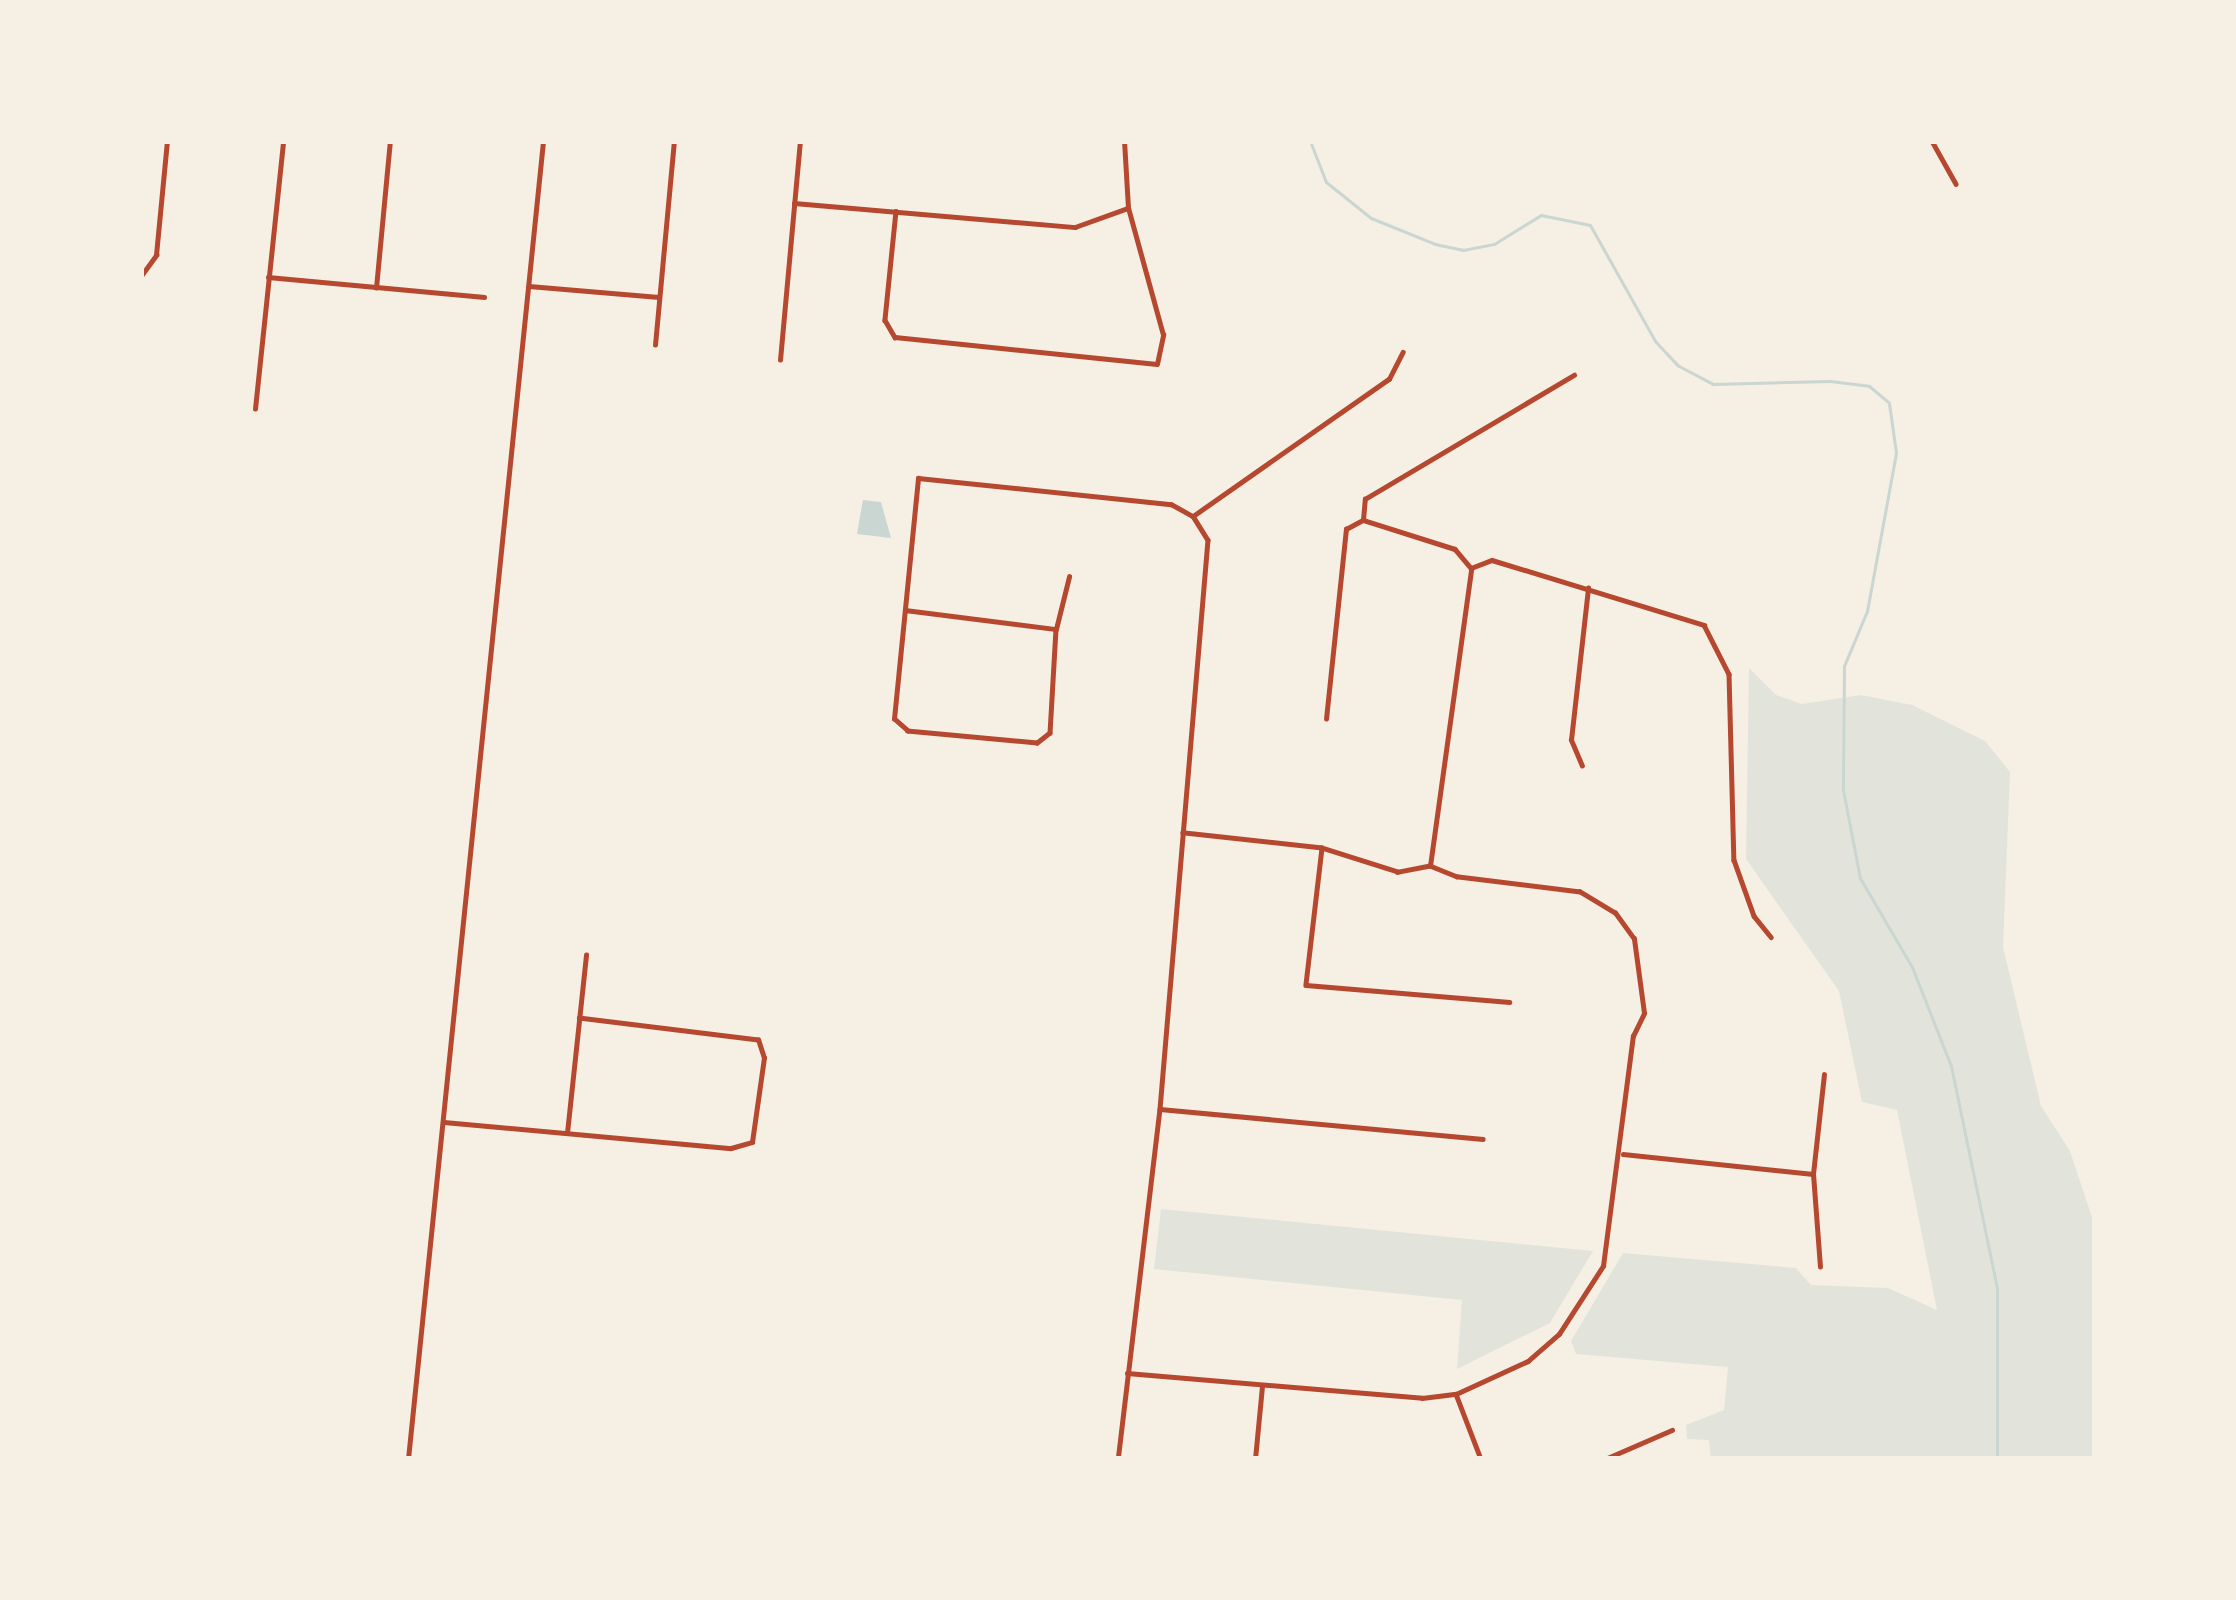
<!DOCTYPE html>
<html>
<head>
<meta charset="utf-8">
<style>
  body { margin:0 }
  #map { position:relative; width:2236px; height:1600px; overflow:hidden; background:#f6efe4; font-family:Lora,serif }
  div>[style] { position:absolute }
  [style*='--x'] { left:calc(var(--x)*1px); top:calc(var(--y)*1px); width:calc(var(--w)*1px); rotate:calc(var(--a)*1deg) }
  .green>* { inset:0; background:#e2e4dc }
  .water>* { inset:0; background:#c9d6d2 }
  .stream>* { height:3px; margin:-1.5px; padding:0 1.5px; transform-origin:1.5px; border-radius:1.5px; background:#c9d6d2 }
  .minor>* { height:4.5px; margin:-2.25px; padding:0 2.25px; transform-origin:2.25px; border-radius:2.25px; background:#b5482f }
  span { translate:-50% -50%; white-space:nowrap; text-align:center; line-height:1.15; -webkit-text-stroke:10px #f6efe4; paint-order:stroke }
  .frame { position:absolute; inset:0; border:144px solid #f6efe4; pointer-events:none }
</style>
</head>
<body>
<div id="map">
  <div class="green">
    <div style="clip-path:polygon(1749px 668px,1776px 695px,1802px 704px,1861px 695px,1912px 705px,1985px 741px,2010px 772px,2003px 947px,2041px 1106px,2070px 1151px,2095px 1226px,2095px 1459px,1711px 1459px,1709px 1440px,1687px 1439px,1686px 1425px,1724px 1410px,1728px 1367px,1576px 1354px,1571px 1341px,1623px 1253px,1796px 1268px,1811px 1285px,1888px 1288px,1937px 1310px,1897px 1110px,1862px 1102px,1839px 991px,1746px 859px)"></div>
    <div style="clip-path:polygon(1161px 1209px,1593px 1251px,1550px 1323px,1457px 1369px,1462px 1300px,1154px 1269px)"></div>
  </div>
  <div class="water">
    <div style="clip-path:polygon(863px 500px,881px 502px,891px 538px,857px 534px)"></div>
  </div>
  <div class="stream">
    <div style="--x:1310;--y:141;--w:44;--a:68.7"></div>
    <div style="--x:1326;--y:182;--w:58;--a:38.7"></div>
    <div style="--x:1371;--y:218;--w:69;--a:22.1"></div>
    <div style="--x:1435;--y:244;--w:29;--a:12"></div>
    <div style="--x:1463;--y:250;--w:32;--a:-11"></div>
    <div style="--x:1494;--y:244;--w:55;--a:-31.7"></div>
    <div style="--x:1541;--y:215;--w:50;--a:11.5"></div>
    <div style="--x:1590;--y:225;--w:133;--a:60.7"></div>
    <div style="--x:1655;--y:341;--w:33;--a:47"></div>
    <div style="--x:1677;--y:365;--w:41;--a:27.8"></div>
    <div style="--x:1713;--y:384;--w:117;--a:-1.5"></div>
    <div style="--x:1830;--y:381;--w:39;--a:7"></div>
    <div style="--x:1869;--y:386;--w:26;--a:40"></div>
    <div style="--x:1889;--y:403;--w:50;--a:82"></div>
    <div style="--x:1896;--y:453;--w:161;--a:100.4"></div>
    <div style="--x:1867;--y:611;--w:60;--a:112.7"></div>
    <div style="--x:1844;--y:666;--w:124;--a:90.5"></div>
    <div style="--x:1843;--y:790;--w:90;--a:79.1"></div>
    <div style="--x:1860;--y:878;--w:103;--a:59.7"></div>
    <div style="--x:1912;--y:967;--w:106;--a:68.5"></div>
    <div style="--x:1951;--y:1066;--w:227;--a:78.3"></div>
    <div style="--x:1997;--y:1288;--w:171;--a:90"></div>
  </div>
  <div class="minor">
    <div style="--x:1932;--y:141;--w:49;--a:60.8"></div>
    <div style="--x:794;--y:203;--w:282;--a:4.9"></div>
    <div style="--x:1075;--y:227;--w:56;--a:-19.7"></div>
    <div style="--x:896;--y:211;--w:110;--a:95.8"></div>
    <div style="--x:885;--y:320;--w:20;--a:60"></div>
    <div style="--x:895;--y:337;--w:263;--a:5.9"></div>
    <div style="--x:1157;--y:364;--w:30;--a:-78"></div>
    <div style="--x:1163;--y:335;--w:132;--a:-105.4"></div>
    <div style="--x:1128;--y:208;--w:67;--a:-93.4"></div>
    <div style="--x:141;--y:276;--w:26;--a:-54"></div>
    <div style="--x:156;--y:255;--w:115;--a:-84.5"></div>
    <div style="--x:268;--y:277;--w:217;--a:5.3"></div>
    <div style="--x:529;--y:286;--w:130;--a:4.8"></div>
    <div style="--x:376;--y:288;--w:148;--a:-84.6"></div>
    <div style="--x:655;--y:345;--w:205;--a:-84.7"></div>
    <div style="--x:780;--y:360;--w:220;--a:-84.8"></div>
    <div style="--x:255;--y:409;--w:269;--a:-84"></div>
    <div style="--x:1193;--y:516;--w:239;--a:-35"></div>
    <div style="--x:1389;--y:379;--w:30;--a:-63"></div>
    <div style="--x:1363;--y:520;--w:96;--a:17.5"></div>
    <div style="--x:1455;--y:549;--w:25;--a:50"></div>
    <div style="--x:1471;--y:568;--w:22;--a:-21"></div>
    <div style="--x:1492;--y:560;--w:222;--a:17"></div>
    <div style="--x:1704;--y:625;--w:55;--a:63"></div>
    <div style="--x:1729;--y:674;--w:186;--a:88.5"></div>
    <div style="--x:1734;--y:860;--w:59;--a:70.3"></div>
    <div style="--x:1754;--y:916;--w:27;--a:51"></div>
    <div style="--x:1363;--y:520;--w:21;--a:-85"></div>
    <div style="--x:1365;--y:499;--w:243;--a:-30.7"></div>
    <div style="--x:905;--y:610;--w:152;--a:7.2"></div>
    <div style="--x:1056;--y:629;--w:104;--a:93.3"></div>
    <div style="--x:1050;--y:733;--w:16;--a:142"></div>
    <div style="--x:1037;--y:743;--w:130;--a:-174.7"></div>
    <div style="--x:908;--y:731;--w:18;--a:-139"></div>
    <div style="--x:894;--y:719;--w:242;--a:-84.3"></div>
    <div style="--x:918;--y:478;--w:254;--a:5.9"></div>
    <div style="--x:1171;--y:504;--w:25;--a:29"></div>
    <div style="--x:1193;--y:516;--w:28;--a:58"></div>
    <div style="--x:1208;--y:540;--w:571;--a:94.82"></div>
    <div style="--x:1160;--y:1109;--w:353;--a:96.8"></div>
    <div style="--x:1056;--y:629;--w:54;--a:-76"></div>
    <div style="--x:1326;--y:719;--w:191;--a:-84"></div>
    <div style="--x:1346;--y:529;--w:19;--a:-28"></div>
    <div style="--x:1582;--y:766;--w:28;--a:-113"></div>
    <div style="--x:1571;--y:740;--w:153;--a:-83.6"></div>
    <div style="--x:1322;--y:848;--w:138;--a:96.7"></div>
    <div style="--x:1306;--y:985;--w:204;--a:4.8"></div>
    <div style="--x:1430;--y:866;--w:300;--a:-82.1"></div>
    <div style="--x:1160;--y:1109;--w:324;--a:5.3"></div>
    <div style="--x:444;--y:1122;--w:288;--a:5.2"></div>
    <div style="--x:731;--y:1148;--w:22;--a:-16"></div>
    <div style="--x:752;--y:1142;--w:85;--a:-81.9"></div>
    <div style="--x:764;--y:1058;--w:19;--a:-108"></div>
    <div style="--x:758;--y:1040;--w:180;--a:-173"></div>
    <div style="--x:567;--y:1133;--w:179;--a:-83.9"></div>
    <div style="--x:1623;--y:1154;--w:191;--a:6"></div>
    <div style="--x:1820;--y:1267;--w:93;--a:-94.3"></div>
    <div style="--x:1813;--y:1174;--w:100;--a:-83.7"></div>
    <div style="--x:1127;--y:1373;--w:296;--a:4.8"></div>
    <div style="--x:1422;--y:1398;--w:34;--a:-7"></div>
    <div style="--x:1456;--y:1394;--w:79;--a:-24.6"></div>
    <div style="--x:1528;--y:1361;--w:41;--a:-41.1"></div>
    <div style="--x:1559;--y:1334;--w:81;--a:-57.1"></div>
    <div style="--x:1603;--y:1266;--w:232;--a:-82.6"></div>
    <div style="--x:1633;--y:1036;--w:25;--a:-64"></div>
    <div style="--x:1644;--y:1013;--w:75;--a:-97.7"></div>
    <div style="--x:1634;--y:939;--w:32;--a:-126"></div>
    <div style="--x:1615;--y:913;--w:41;--a:-149"></div>
    <div style="--x:1580;--y:892;--w:124;--a:-173"></div>
    <div style="--x:1457;--y:877;--w:29;--a:-158"></div>
    <div style="--x:1430;--y:866;--w:33;--a:169"></div>
    <div style="--x:1398;--y:872;--w:80;--a:-162.5"></div>
    <div style="--x:1322;--y:848;--w:140;--a:-173.8"></div>
    <div style="--x:1456;--y:1394;--w:70;--a:69"></div>
    <div style="--x:408;--y:1459;--w:1325;--a:-84.15"></div>
    <div style="--x:1255;--y:1459;--w:73;--a:-84.5"></div>
    <div style="--x:1605;--y:1459;--w:73;--a:-23.4"></div>
  </div>
  <div class="frame"></div>
</div>
</body>
</html>
